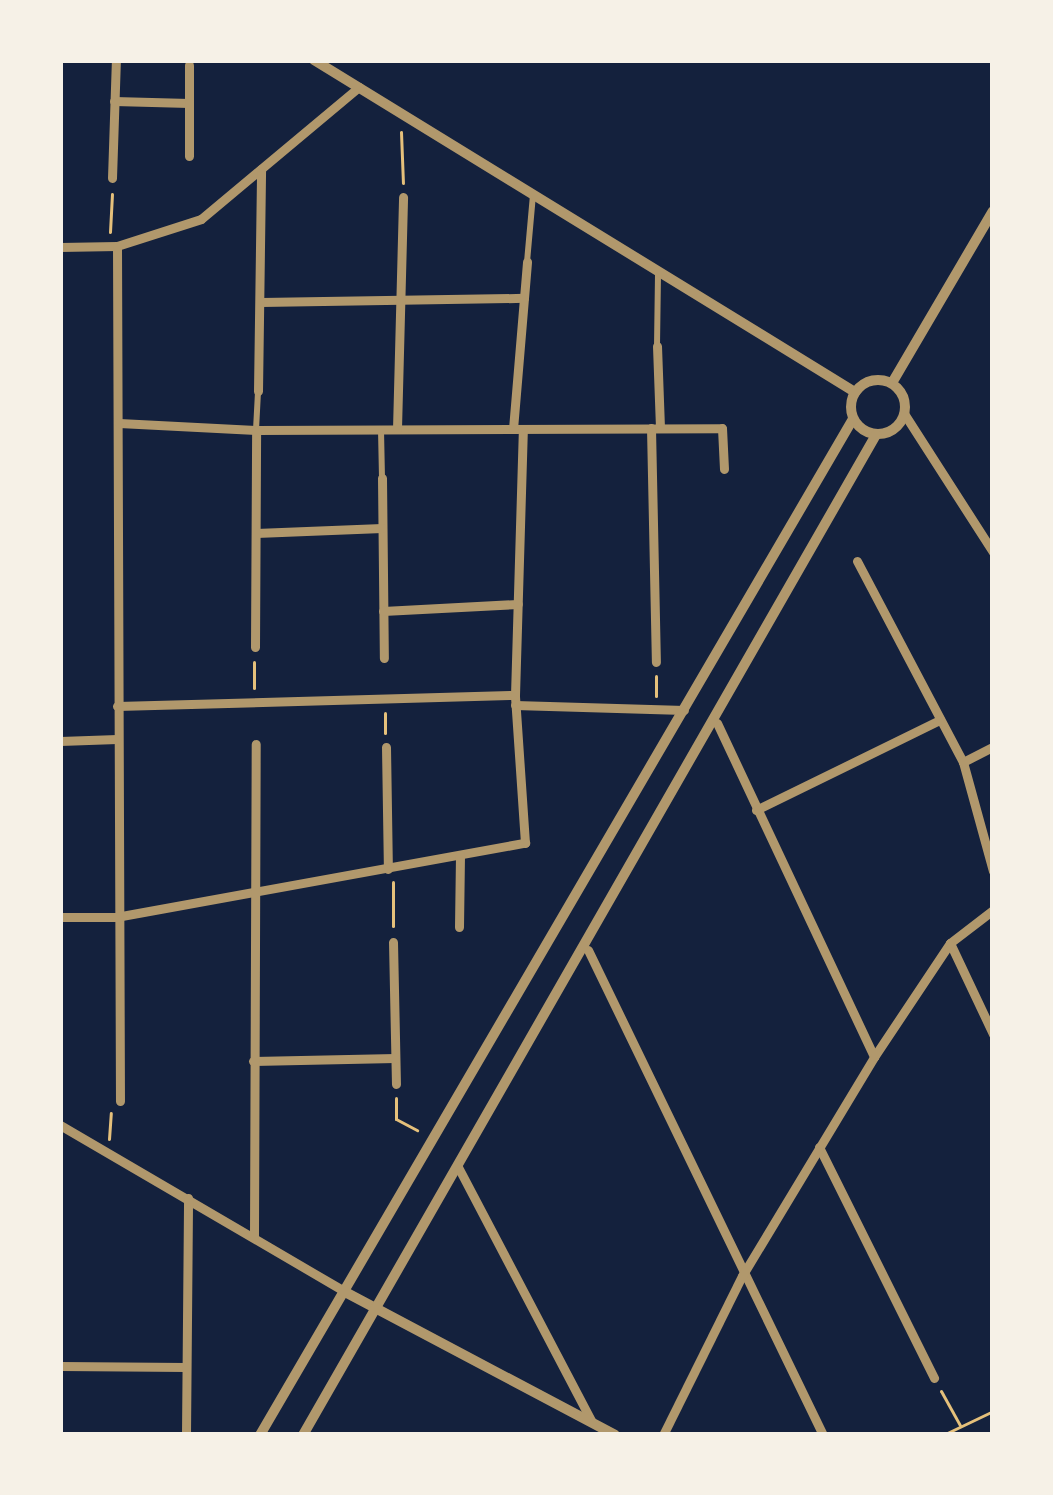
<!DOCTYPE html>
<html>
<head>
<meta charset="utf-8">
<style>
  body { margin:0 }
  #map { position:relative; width:1053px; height:1495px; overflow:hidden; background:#14213d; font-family:"IBM Plex Serif",serif }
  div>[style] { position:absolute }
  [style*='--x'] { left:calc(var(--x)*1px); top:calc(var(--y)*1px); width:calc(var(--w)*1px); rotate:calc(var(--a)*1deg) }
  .path>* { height:3px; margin:-1.5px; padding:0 1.5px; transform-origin:1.5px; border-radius:1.5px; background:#e5c07b }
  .pedestrian>* { height:6px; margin:-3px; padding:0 3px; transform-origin:3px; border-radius:3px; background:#b1986c }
  .minor>* { height:9px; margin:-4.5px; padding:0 4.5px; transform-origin:4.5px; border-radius:4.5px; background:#b1986c }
  .tertiary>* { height:10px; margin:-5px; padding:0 5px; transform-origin:5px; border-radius:5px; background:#b1986c }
  .tertiary>.ring { margin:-5px; padding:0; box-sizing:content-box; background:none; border:10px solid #b1986c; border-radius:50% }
  span { translate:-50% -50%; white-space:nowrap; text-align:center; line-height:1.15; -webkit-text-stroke:9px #f6f1e7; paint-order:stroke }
  .frame { position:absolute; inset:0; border:63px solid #f6f1e7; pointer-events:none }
</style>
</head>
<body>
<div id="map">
  <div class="path">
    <div style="--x:401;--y:132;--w:51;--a:87.8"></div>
    <div style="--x:110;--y:232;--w:38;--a:-87"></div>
    <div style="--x:254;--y:688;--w:26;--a:-90"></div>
    <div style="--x:656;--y:696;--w:20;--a:-90"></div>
    <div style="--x:385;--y:713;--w:20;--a:90"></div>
    <div style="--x:393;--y:926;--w:44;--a:-90"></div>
    <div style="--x:396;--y:1098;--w:21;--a:90"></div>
    <div style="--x:396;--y:1119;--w:24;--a:28"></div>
    <div style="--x:109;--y:1139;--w:26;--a:-86"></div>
    <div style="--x:941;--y:1391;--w:39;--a:61"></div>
    <div style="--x:943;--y:1435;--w:55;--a:-25.6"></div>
  </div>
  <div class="pedestrian">
    <div style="--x:527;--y:262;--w:67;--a:-84.9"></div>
    <div style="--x:657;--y:346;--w:75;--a:-89.2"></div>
    <div style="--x:256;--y:430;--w:38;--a:-87"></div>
    <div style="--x:381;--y:430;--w:48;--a:88.8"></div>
  </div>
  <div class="minor">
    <div style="--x:114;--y:101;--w:75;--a:1.5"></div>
    <div style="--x:189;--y:103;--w:38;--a:-90"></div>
    <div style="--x:189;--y:156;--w:53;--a:-90"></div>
    <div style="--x:112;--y:178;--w:118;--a:-88.1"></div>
    <div style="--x:117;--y:246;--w:855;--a:89.8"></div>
    <div style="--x:60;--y:247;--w:57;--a:-1"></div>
    <div style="--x:117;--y:246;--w:88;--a:-17.8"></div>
    <div style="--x:201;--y:219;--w:206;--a:-39.9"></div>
    <div style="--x:261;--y:302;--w:263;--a:-0.9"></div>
    <div style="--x:657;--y:346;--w:82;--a:87.9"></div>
    <div style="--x:258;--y:391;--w:222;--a:-89.2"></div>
    <div style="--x:905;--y:415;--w:163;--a:57.3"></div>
    <div style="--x:119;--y:423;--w:137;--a:2.9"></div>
    <div style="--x:256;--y:430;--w:466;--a:-0.2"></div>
    <div style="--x:722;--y:428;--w:41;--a:87.2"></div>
    <div style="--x:651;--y:428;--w:234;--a:88.8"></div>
    <div style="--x:397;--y:429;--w:232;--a:-88.5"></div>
    <div style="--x:513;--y:429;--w:168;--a:-85.2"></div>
    <div style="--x:382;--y:478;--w:180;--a:89.4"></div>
    <div style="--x:256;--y:533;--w:126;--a:-2.3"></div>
    <div style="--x:857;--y:561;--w:227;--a:62.2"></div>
    <div style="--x:963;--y:762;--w:113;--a:74.6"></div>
    <div style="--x:383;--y:611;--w:135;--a:-3"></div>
    <div style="--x:255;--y:647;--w:217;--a:-89.7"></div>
    <div style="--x:515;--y:705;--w:169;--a:1.7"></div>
    <div style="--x:117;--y:706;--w:398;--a:-1.6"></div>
    <div style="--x:717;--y:723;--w:369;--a:64.8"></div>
    <div style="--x:60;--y:741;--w:57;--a:-2"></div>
    <div style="--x:386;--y:747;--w:122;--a:89.1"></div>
    <div style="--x:963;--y:762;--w:34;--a:-27"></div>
    <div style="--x:756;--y:810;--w:205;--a:-26.1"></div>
    <div style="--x:60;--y:917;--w:56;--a:0"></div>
    <div style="--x:116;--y:917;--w:416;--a:-10.3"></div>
    <div style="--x:525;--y:843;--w:148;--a:-93.9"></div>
    <div style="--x:515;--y:695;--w:266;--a:-88.3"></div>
    <div style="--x:459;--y:927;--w:72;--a:-89.2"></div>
    <div style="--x:393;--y:942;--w:142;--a:88.8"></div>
    <div style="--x:950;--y:943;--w:101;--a:64.7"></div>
    <div style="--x:588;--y:950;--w:539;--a:64.15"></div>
    <div style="--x:253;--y:1061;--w:142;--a:-1.2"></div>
    <div style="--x:60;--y:1125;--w:333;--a:30.3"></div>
    <div style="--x:819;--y:1147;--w:258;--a:63.5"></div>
    <div style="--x:457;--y:1165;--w:290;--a:62.3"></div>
    <div style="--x:254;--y:1236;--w:492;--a:-89.8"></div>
    <div style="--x:60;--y:1366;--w:126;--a:0.5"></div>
    <div style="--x:186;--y:1435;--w:237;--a:-89.5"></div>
    <div style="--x:663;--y:1435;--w:178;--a:-63.6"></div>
    <div style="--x:742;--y:1276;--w:256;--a:-58.9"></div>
    <div style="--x:874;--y:1057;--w:137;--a:-56.3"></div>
    <div style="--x:950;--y:943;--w:54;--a:-37.5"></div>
  </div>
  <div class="tertiary">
    <div style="--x:314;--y:60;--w:635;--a:31.54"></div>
    <div class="ring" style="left:851px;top:380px;width:44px;height:44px"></div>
    <div style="--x:892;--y:383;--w:199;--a:-59.6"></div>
    <div style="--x:347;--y:1293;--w:303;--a:27.9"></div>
    <div style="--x:260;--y:1435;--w:1176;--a:-59.73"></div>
    <div style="--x:303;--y:1435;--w:1153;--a:-60.19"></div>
  </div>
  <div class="frame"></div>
</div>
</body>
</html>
